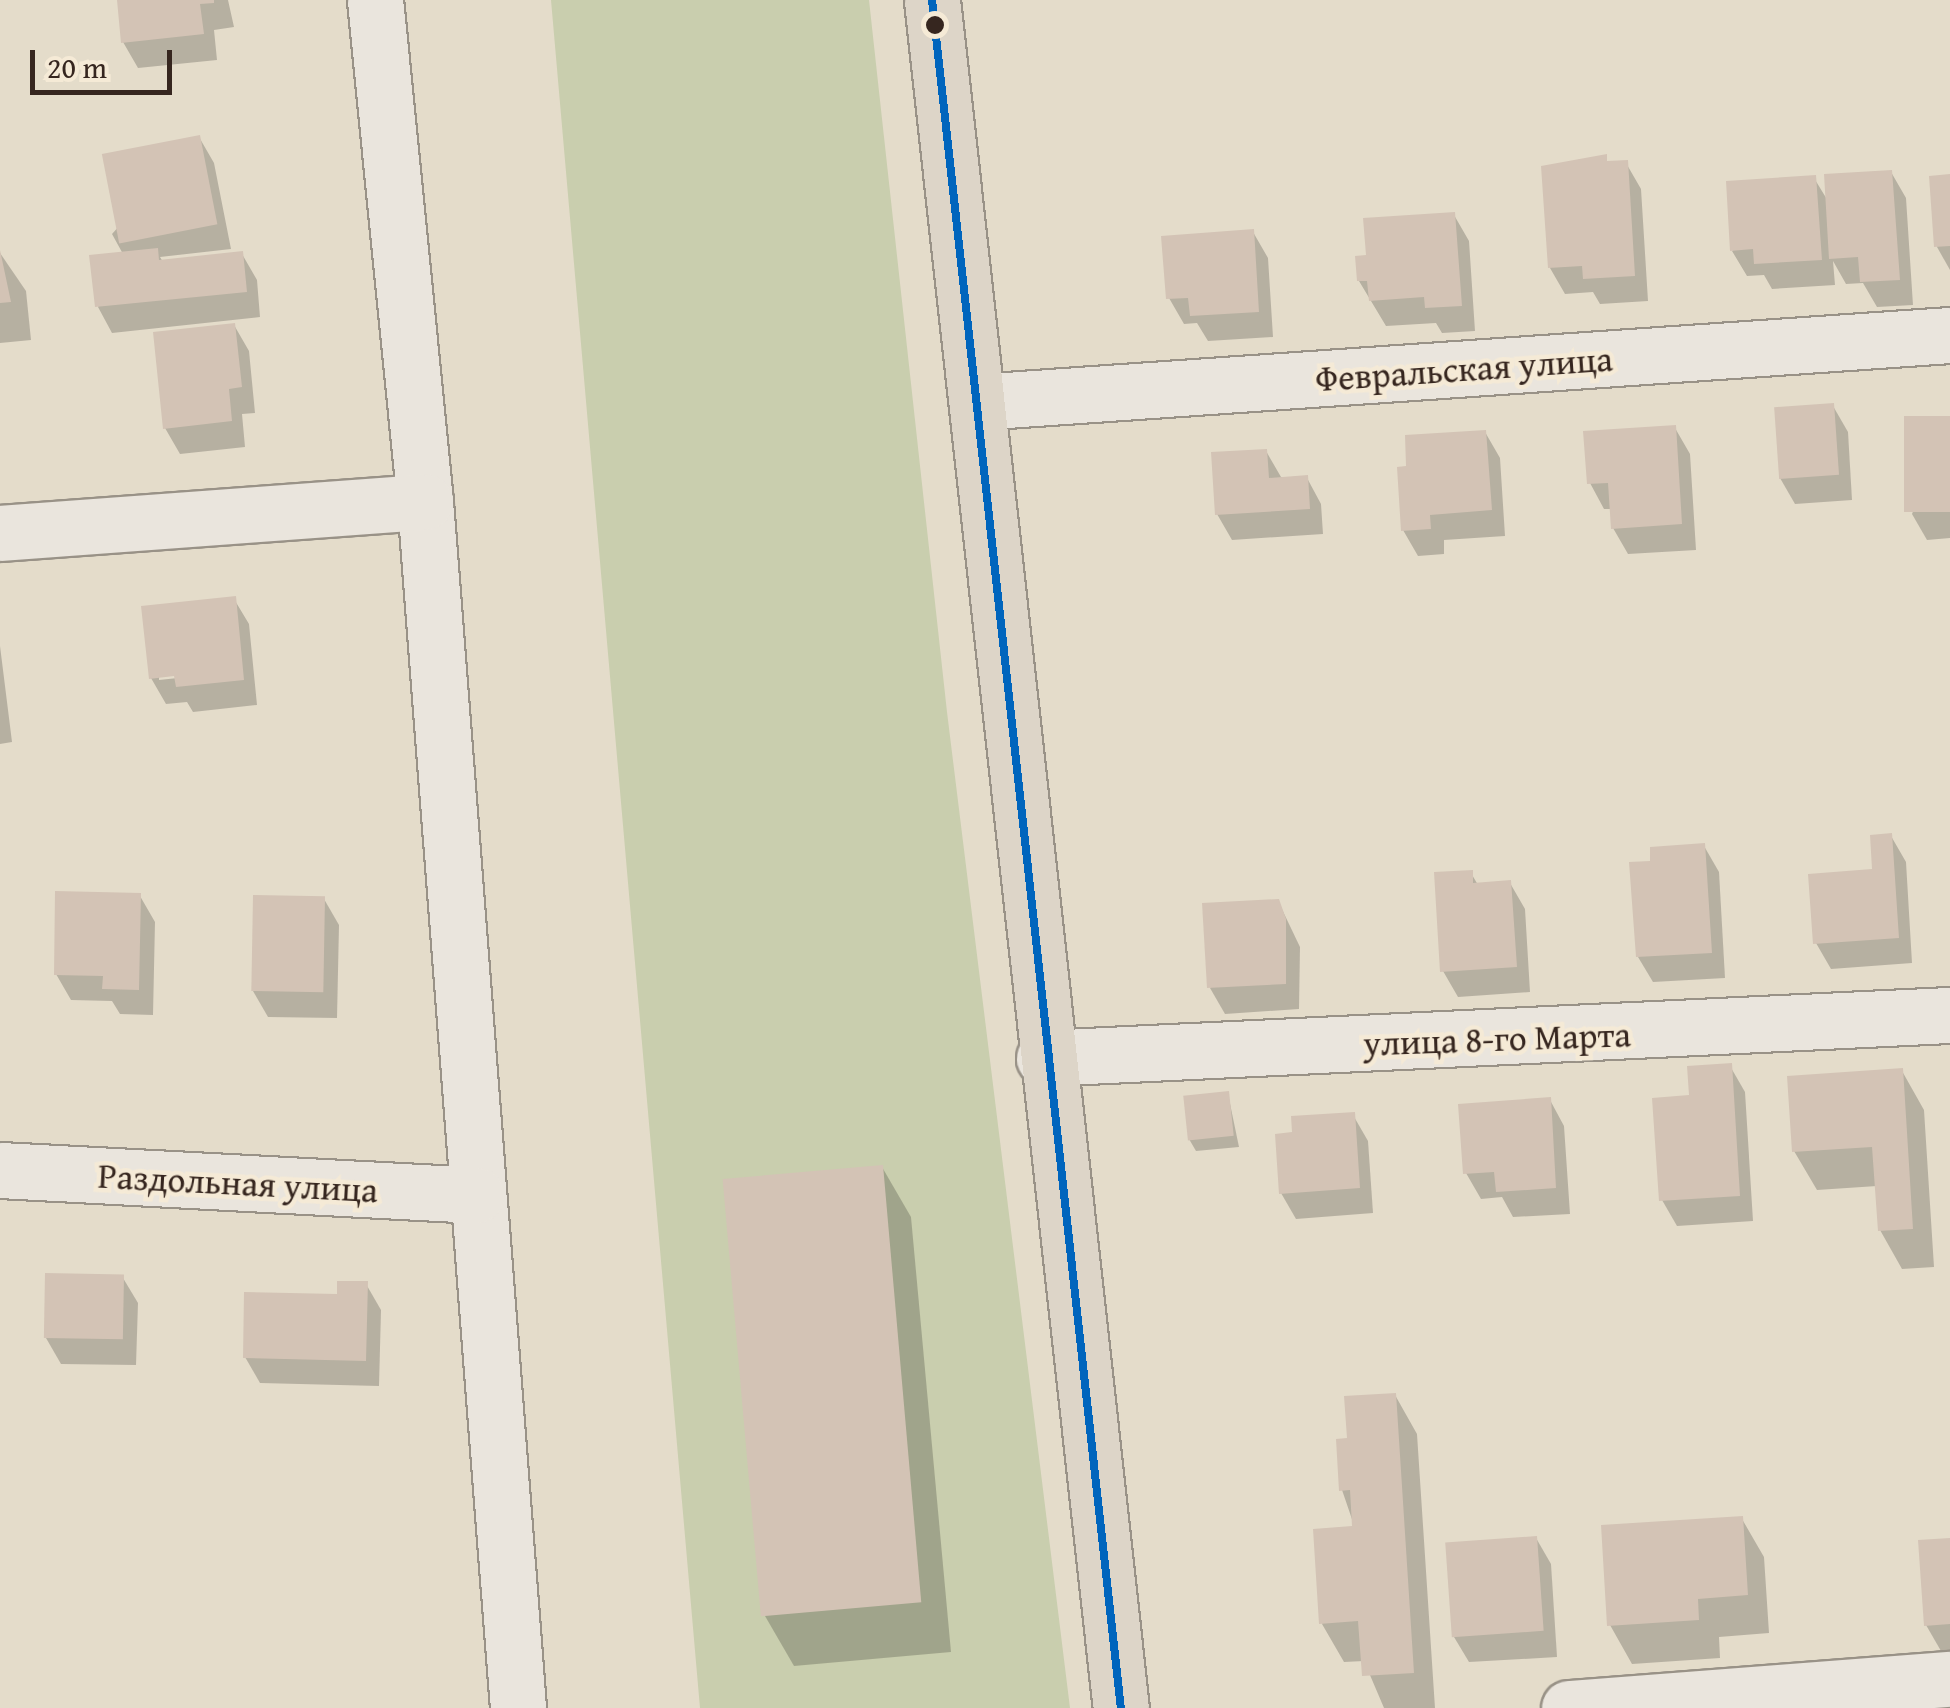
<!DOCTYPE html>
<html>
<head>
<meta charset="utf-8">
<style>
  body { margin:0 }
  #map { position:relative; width:1950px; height:1708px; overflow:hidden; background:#e4dcca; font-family:"Gentium Book Plus",serif }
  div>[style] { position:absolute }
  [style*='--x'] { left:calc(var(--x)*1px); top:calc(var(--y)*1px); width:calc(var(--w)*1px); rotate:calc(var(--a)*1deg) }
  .green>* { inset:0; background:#c9ceae }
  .shadow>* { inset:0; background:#0003 }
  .building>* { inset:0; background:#d3c3b5; transform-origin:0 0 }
  .roads { filter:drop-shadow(2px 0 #999287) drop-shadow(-2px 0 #999287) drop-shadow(0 2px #999287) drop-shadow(0 -2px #999287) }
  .minor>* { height:55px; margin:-27.5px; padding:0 27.5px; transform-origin:27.5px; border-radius:27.5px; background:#eae5dd }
  .major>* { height:55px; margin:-27.5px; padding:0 27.5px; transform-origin:27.5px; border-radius:27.5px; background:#ddd5c8 }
  .bus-1>* { height:8px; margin:-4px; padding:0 4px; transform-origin:4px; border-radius:4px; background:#0065bd }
  .dots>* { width:28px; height:28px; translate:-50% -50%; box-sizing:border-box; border:5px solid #f5ead6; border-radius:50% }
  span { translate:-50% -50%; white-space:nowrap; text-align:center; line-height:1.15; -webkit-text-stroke:9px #f5ead6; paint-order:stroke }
  .street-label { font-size:35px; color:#36261f }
  .scale { position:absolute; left:30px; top:50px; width:142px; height:45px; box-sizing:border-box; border:5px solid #36261f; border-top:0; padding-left:12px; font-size:30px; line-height:35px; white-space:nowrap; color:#36261f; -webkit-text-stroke:8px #f5ead6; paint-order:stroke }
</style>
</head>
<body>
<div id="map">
  <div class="green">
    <div style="clip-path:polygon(551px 0,869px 0,947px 712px,1070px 1708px,700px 1708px)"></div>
  </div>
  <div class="shadow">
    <div style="clip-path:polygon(119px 0,228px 0,234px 27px,214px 30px,217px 60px,138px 68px,123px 42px)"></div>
    <div style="clip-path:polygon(199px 137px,214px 163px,231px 249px,160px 257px,163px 262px,242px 254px,257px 280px,260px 317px,112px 333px,98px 307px,123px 254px,112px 234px)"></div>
    <div style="clip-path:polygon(1579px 159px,1626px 163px,1641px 189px,1648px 301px,1600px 304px,1593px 292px,1565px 294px,1550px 268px)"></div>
    <div style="clip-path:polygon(1891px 172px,1906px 198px,1913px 305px,1877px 307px,1863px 283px,1846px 284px,1833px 261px,1835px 285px,1772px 289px,1764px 275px,1747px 276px,1732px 251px,1814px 178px,1828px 201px)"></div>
    <div style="clip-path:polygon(1950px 177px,1950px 270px,1937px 247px)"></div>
    <div style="clip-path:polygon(1454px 215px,1469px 241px,1475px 331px,1442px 333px,1436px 323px,1386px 326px,1359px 281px,1368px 258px)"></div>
    <div style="clip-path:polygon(1253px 232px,1268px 258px,1273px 337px,1208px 341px,1197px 323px,1184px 324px,1169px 298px)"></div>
    <div style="clip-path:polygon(0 253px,26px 291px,31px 340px,0 343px)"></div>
    <div style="clip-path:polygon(234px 325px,249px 351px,255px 413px,242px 414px,245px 447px,180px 454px,165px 428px)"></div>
    <div style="clip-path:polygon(1833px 406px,1848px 432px,1852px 500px,1795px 504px,1780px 478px)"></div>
    <div style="clip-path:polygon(1950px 418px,1950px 538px,1927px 540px,1912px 514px)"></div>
    <div style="clip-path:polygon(1675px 428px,1690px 454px,1696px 550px,1628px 554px,1613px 528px,1612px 509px,1604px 509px,1590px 483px)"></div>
    <div style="clip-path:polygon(1485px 432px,1500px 458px,1505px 536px,1444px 540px,1444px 554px,1418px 556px,1403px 530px)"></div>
    <div style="clip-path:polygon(1266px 451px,1281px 477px,1307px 478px,1321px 504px,1323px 534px,1232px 540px,1217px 514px)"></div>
    <div style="clip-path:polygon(evenodd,234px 599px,249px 624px,257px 705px,193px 712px,187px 702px,166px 704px,151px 678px,234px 599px,186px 672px,187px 677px,159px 680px,159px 675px,186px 672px)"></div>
    <div style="clip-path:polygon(0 646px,12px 742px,0 744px)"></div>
    <div style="clip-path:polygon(1891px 836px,1906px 862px,1912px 963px,1831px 969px,1816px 943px,1875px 871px)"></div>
    <div style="clip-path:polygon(1704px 846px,1719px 872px,1725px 978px,1653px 982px,1638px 957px)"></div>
    <div style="clip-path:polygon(1471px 873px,1478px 885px,1510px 883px,1525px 909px,1530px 992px,1458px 997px,1443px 971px)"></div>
    <div style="clip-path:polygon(140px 896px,155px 922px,153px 1015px,120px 1014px,112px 1001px,71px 1000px,56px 974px)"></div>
    <div style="clip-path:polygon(324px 899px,339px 925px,337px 1018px,268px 1017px,253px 991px)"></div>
    <div style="clip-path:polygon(1278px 901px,1300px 947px,1299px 1009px,1225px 1014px,1210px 988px)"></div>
    <div style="clip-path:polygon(1730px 1066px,1745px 1092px,1753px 1221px,1677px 1226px,1662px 1200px,1691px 1097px)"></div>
    <div style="clip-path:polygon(1902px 1071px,1924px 1110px,1934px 1267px,1902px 1269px,1880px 1230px,1877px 1186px,1817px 1190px,1794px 1151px)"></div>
    <div style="clip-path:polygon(1228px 1094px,1239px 1147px,1196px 1151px,1189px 1139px)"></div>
    <div style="clip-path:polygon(1550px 1100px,1564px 1126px,1570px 1214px,1513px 1217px,1502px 1197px,1481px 1199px,1466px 1173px)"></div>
    <div style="clip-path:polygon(1353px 1115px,1368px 1141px,1373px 1213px,1296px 1219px,1281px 1193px,1294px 1135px)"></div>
    <div style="clip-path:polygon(882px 1167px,911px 1217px,951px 1652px,794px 1666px,765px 1616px)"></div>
    <div style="clip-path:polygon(123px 1278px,138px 1303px,136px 1365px,61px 1364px,46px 1338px)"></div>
    <div style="clip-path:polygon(366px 1284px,381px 1310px,379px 1386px,260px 1383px,245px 1357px)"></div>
    <div style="clip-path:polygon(1395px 1395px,1417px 1434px,1435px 1708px,1384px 1708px,1364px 1661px,1344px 1662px,1322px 1624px,1355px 1528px,1342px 1490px)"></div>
    <div style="clip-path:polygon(1742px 1519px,1764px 1557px,1769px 1633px,1719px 1637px,1720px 1658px,1632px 1664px,1610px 1625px)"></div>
    <div style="clip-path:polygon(1536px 1538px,1551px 1564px,1557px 1657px,1469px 1662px,1454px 1637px)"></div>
    <div style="clip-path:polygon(1950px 1540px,1950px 1650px,1941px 1651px,1926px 1625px)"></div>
  </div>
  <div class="building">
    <div style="clip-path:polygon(117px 0,214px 0,214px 3px,200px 4px,204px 34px,121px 43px)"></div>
    <div style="left:200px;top:135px;width:91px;height:100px;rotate:79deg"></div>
    <div style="clip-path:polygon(1607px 154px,1607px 161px,1628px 160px,1635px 276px,1583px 279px,1582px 266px,1548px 268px,1541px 166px)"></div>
    <div style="clip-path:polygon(1892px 170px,1900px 280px,1860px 282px,1858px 257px,1829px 259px,1824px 174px)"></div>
    <div style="clip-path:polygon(1950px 174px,1950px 246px,1934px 247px,1929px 176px)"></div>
    <div style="clip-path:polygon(1816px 175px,1822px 260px,1754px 264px,1753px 249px,1730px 251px,1726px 181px)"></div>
    <div style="clip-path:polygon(1455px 212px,1462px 306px,1425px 308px,1424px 297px,1369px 301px,1367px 281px,1357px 281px,1355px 256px,1366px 255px,1363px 218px)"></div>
    <div style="clip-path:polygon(1254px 229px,1259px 312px,1190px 316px,1188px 298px,1166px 299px,1161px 236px)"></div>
    <div style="clip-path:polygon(158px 248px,159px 260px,243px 251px,247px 292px,95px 307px,89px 255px)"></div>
    <div style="clip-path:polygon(0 250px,11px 302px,0 303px)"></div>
    <div style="clip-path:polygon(235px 323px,242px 387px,229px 389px,232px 421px,163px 429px,153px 332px)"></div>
    <div style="left:1834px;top:403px;width:72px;height:60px;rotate:86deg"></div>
    <div style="left:1950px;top:416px;width:96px;height:46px;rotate:90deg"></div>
    <div style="clip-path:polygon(1676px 425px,1682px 524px,1611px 529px,1608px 483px,1587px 484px,1583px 431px)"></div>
    <div style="clip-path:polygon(1486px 430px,1492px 510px,1430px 515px,1431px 529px,1401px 531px,1397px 467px,1406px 466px,1405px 435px)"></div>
    <div style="clip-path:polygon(1267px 449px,1269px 478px,1308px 475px,1310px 509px,1215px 515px,1211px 452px)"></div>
    <div style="clip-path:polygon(236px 596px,244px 680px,176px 687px,174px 676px,149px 679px,141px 606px)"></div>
    <div style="clip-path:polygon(1892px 833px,1899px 938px,1813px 944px,1808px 874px,1872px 869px,1870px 835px)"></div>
    <div style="clip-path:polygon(1705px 843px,1712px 953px,1636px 957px,1629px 862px,1650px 861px,1650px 847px)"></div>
    <div style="clip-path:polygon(1473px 870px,1473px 883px,1511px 880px,1517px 967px,1440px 972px,1434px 872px)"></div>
    <div style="clip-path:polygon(55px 891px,141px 893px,139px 990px,102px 989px,103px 976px,54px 975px)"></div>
    <div style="left:253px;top:895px;width:72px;height:96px;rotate:1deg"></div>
    <div style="clip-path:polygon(1279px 899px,1286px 919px,1286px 984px,1207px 988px,1202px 903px)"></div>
    <div style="clip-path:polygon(1732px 1063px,1740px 1196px,1659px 1201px,1652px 1098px,1689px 1095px,1687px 1066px)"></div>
    <div style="clip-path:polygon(1903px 1068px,1913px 1229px,1878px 1231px,1872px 1147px,1792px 1152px,1787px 1076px)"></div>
    <div style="left:1229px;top:1091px;width:45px;height:46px;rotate:84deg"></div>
    <div style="clip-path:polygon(1551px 1097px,1556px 1188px,1496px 1192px,1494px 1172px,1463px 1174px,1458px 1104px)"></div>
    <div style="clip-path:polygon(1355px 1112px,1360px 1188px,1279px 1194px,1275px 1134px,1292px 1132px,1291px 1116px)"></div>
    <div style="left:883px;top:1165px;width:439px;height:161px;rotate:85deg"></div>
    <div style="left:45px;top:1273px;width:79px;height:65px;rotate:1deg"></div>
    <div style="clip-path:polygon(337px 1281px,368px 1281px,366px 1361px,243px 1358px,244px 1292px,337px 1294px)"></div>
    <div style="clip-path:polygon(1396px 1393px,1414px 1673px,1362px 1676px,1358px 1621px,1319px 1624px,1313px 1529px,1352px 1526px,1350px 1490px,1339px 1491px,1336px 1439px,1347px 1438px,1344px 1396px)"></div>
    <div style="clip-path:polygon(1743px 1516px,1748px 1595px,1698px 1599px,1699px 1620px,1607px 1626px,1601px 1525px)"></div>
    <div style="left:1537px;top:1536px;width:95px;height:92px;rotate:86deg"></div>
    <div style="clip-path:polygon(1950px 1538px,1950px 1624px,1924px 1626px,1918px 1540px)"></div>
  </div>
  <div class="roads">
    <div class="minor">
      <div style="--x:375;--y:0;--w:504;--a:84.31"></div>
      <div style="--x:425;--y:502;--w:1210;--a:85.59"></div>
      <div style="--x:977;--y:402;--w:975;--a:-3.94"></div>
      <div style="--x:0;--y:533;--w:426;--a:-4.2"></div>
      <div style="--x:1044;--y:1058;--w:907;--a:-2.72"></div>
      <div style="--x:0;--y:1170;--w:477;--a:3"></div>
      <div style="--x:1569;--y:1708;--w:382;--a:-4.4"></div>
    </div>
    <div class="major">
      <div style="--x:932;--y:0;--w:1718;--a:83.69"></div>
    </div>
  </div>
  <div class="bus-1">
    <div style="--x:932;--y:0;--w:1718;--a:83.69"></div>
  </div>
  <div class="dots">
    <div style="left:935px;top:25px;background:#36261f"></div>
  </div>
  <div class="street-label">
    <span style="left:1464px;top:369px;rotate:-4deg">Февральская улица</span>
    <span style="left:1497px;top:1039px;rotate:-2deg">улица 8-го Марта</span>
    <span style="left:238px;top:1183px;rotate:3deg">Раздольная улица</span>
  </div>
  <div class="scale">20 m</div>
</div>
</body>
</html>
